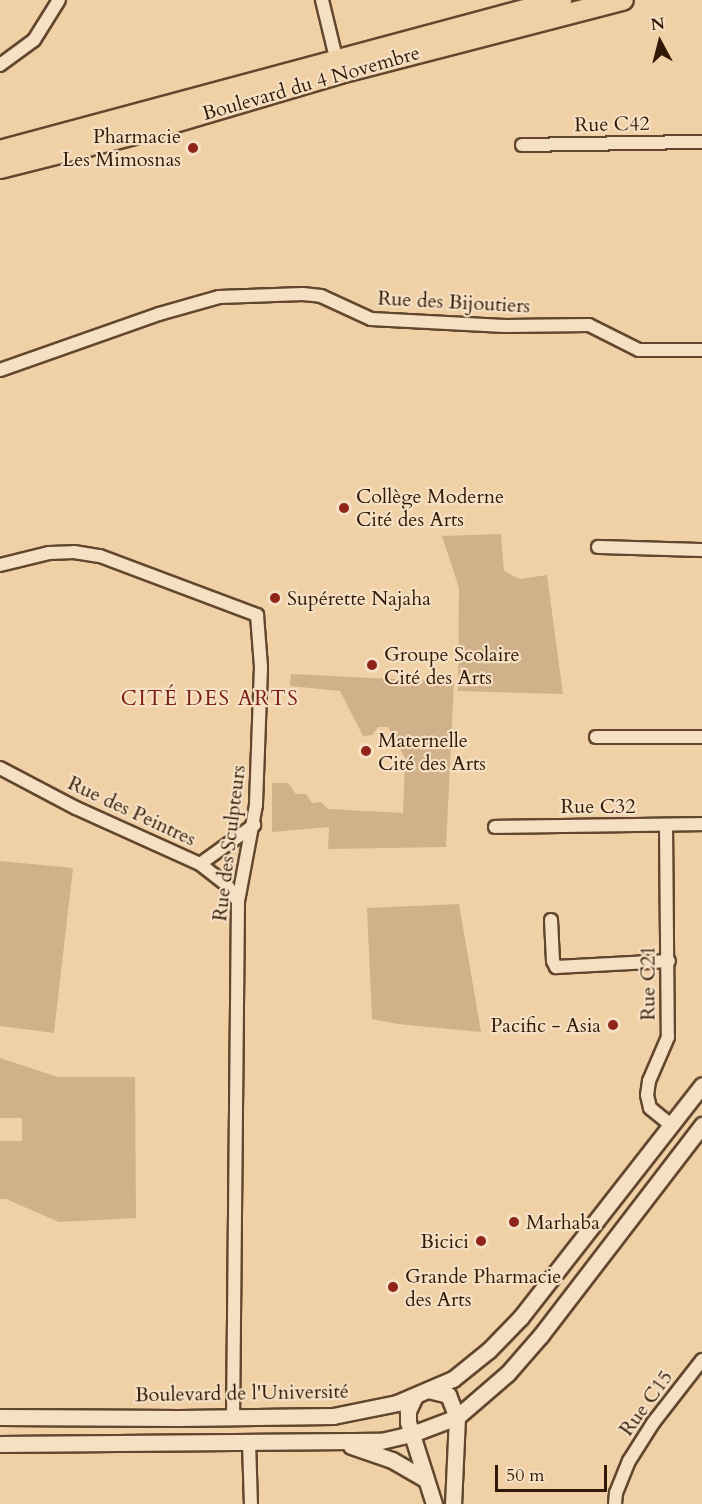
<!DOCTYPE html>
<html>
<head>
<meta charset="utf-8">
<style>
  body { margin:0 }
  #map { position:relative; width:702px; height:1504px; overflow:hidden; background:#f0d0a5; font-family:Cardo,serif }
  div>[style] { position:absolute }
  [style*='--x'] { left:calc(var(--x)*1px); top:calc(var(--y)*1px); width:calc(var(--w)*1px); rotate:calc(var(--a)*1deg) }
  .green>* { inset:0; background:#d0b18a }
  .roads { filter:drop-shadow(2px 0 #62472e) drop-shadow(-2px 0 #62472e) drop-shadow(0 2px #62472e) drop-shadow(0 -2px #62472e) }
  .minor>* { height:12px; margin:-6px; padding:0 6px; transform-origin:6px; border-radius:6px; background:#f5e0c4 }
  .tertiary>* { height:15px; margin:-7.5px; padding:0 7.5px; transform-origin:7.5px; border-radius:7.5px; background:#f5e0c4 }
  .primary>* { height:20px; margin:-10px; padding:0 10px; transform-origin:10px; border-radius:10px; background:#f0d0a5 }
  .dots>* { width:16px; height:16px; translate:-50% -50%; box-sizing:border-box; border:3px solid #f5e0c4; border-radius:50% }
  span { translate:-50% -50%; white-space:nowrap; text-align:center; line-height:1.15; -webkit-text-stroke:4.5px #f5e0c4; paint-order:stroke }
  .street-label { font-size:20px; color:#321907 }
  .poi-label { font-size:20px; color:#321907 }
  .right { translate:-100% -50%; text-align:right }
  .left { translate:0 -50%; text-align:left }
  .neighbourhood-label { font-size:21px; color:#7a1f14; letter-spacing:1.5px }
  .north { position:absolute; left:630px; top:12px; width:60px; height:60px; -webkit-text-stroke:4px #f5e0c4; paint-order:stroke; rotate:353deg; font-size:16px; font-weight:700; line-height:24px; text-align:center; color:#321907 }
  .north::after { content:''; display:block; margin:auto; width:21px; height:27px; background:#321907; clip-path:polygon(50% 0,100% 100%,50% 72%,0 100%) }
  .scale { position:absolute; left:495px; top:1465px; width:112px; height:27px; box-sizing:border-box; border:3px solid #321907; border-top:0; padding-left:8px; font-size:18px; line-height:21px; white-space:nowrap; color:#321907; -webkit-text-stroke:4px #f5e0c4; paint-order:stroke }
</style>
</head>
<body>
<div id="map">
  <div class="green">
    <div style="clip-path:polygon(501px 534px,504px 571px,520px 579px,547px 575px,563px 694px,458px 691px,459px 588px,442px 536px)"></div>
    <div style="clip-path:polygon(291px 674px,454px 682px,446px 847px,328px 849px,329px 827px,272px 832px,272px 783px,288px 783px,296px 794px,306px 794px,312px 803px,321px 802px,328px 809px,403px 813px,405px 758px,388px 727px,378px 727px,372px 735px,363px 736px,340px 691px,290px 686px)"></div>
    <div style="clip-path:polygon(0 861px,73px 868px,54px 1033px,0 1026px)"></div>
    <div style="clip-path:polygon(459px 904px,481px 1032px,398px 1024px,372px 1019px,367px 908px)"></div>
    <div style="clip-path:polygon(0 1058px,58px 1077px,135px 1077px,136px 1218px,59px 1222px,6px 1199px,0 1199px,0 1141px,22px 1141px,22px 1118px,0 1118px)"></div>
  </div>
  <div class="roads">
    <div class="minor">
      <div style="--x:322;--y:0;--w:68;--a:76.4"></div>
      <div style="--x:0;--y:65;--w:42;--a:-36.3"></div>
      <div style="--x:34;--y:40;--w:47;--a:-58"></div>
      <div style="--x:522;--y:145;--w:180;--a:-1"></div>
      <div style="--x:0;--y:370;--w:169;--a:-19.4"></div>
      <div style="--x:159;--y:314;--w:62;--a:-15.8"></div>
      <div style="--x:219;--y:297;--w:84;--a:-2"></div>
      <div style="--x:303;--y:294;--w:18;--a:6"></div>
      <div style="--x:321;--y:296;--w:55;--a:24.7"></div>
      <div style="--x:371;--y:319;--w:135;--a:3"></div>
      <div style="--x:506;--y:326;--w:83;--a:-0.7"></div>
      <div style="--x:589;--y:325;--w:56;--a:26.6"></div>
      <div style="--x:639;--y:350;--w:63;--a:0"></div>
      <div style="--x:598;--y:547;--w:104;--a:1.7"></div>
      <div style="--x:0;--y:565;--w:50;--a:-13.8"></div>
      <div style="--x:49;--y:553;--w:25;--a:-2"></div>
      <div style="--x:74;--y:552;--w:26;--a:9"></div>
      <div style="--x:100;--y:556;--w:168;--a:20.6"></div>
      <div style="--x:257;--y:615;--w:52;--a:85.6"></div>
      <div style="--x:261;--y:667;--w:138;--a:92.1"></div>
      <div style="--x:256;--y:805;--w:98;--a:100.6"></div>
      <div style="--x:238;--y:901;--w:517;--a:90.55"></div>
      <div style="--x:596;--y:737;--w:106;--a:0"></div>
      <div style="--x:0;--y:768;--w:86;--a:27.8"></div>
      <div style="--x:76;--y:808;--w:136;--a:24.3"></div>
      <div style="--x:200;--y:864;--w:33;--a:38"></div>
      <div style="--x:226;--y:884;--w:21;--a:55"></div>
      <div style="--x:666;--y:825;--w:212;--a:89.5"></div>
      <div style="--x:668;--y:1037;--w:48;--a:113.4"></div>
      <div style="--x:649;--y:1081;--w:14;--a:98"></div>
      <div style="--x:647;--y:1095;--w:13;--a:77"></div>
      <div style="--x:650;--y:1108;--w:27;--a:39"></div>
      <div style="--x:495;--y:827;--w:207;--a:-0.8"></div>
      <div style="--x:200;--y:864;--w:67;--a:-35.8"></div>
      <div style="--x:551;--y:920;--w:41;--a:87.2"></div>
      <div style="--x:553;--y:961;--w:7;--a:63"></div>
      <div style="--x:556;--y:967;--w:113;--a:-3"></div>
      <div style="--x:249;--y:1442;--w:62;--a:88.2"></div>
      <div style="--x:615;--y:1504;--w:11;--a:-85"></div>
      <div style="--x:616;--y:1493;--w:35;--a:-68"></div>
      <div style="--x:629;--y:1461;--w:45;--a:-57.7"></div>
      <div style="--x:653;--y:1423;--w:80;--a:-52.1"></div>
    </div>
    <div class="tertiary">
      <div style="--x:428;--y:1390;--w:21;--a:14"></div>
      <div style="--x:448;--y:1395;--w:24;--a:68"></div>
      <div style="--x:457;--y:1417;--w:87;--a:92.6"></div>
      <div style="--x:415;--y:1396;--w:17;--a:115"></div>
      <div style="--x:408;--y:1411;--w:11;--a:90"></div>
      <div style="--x:408;--y:1422;--w:86;--a:72.4"></div>
      <div style="--x:0;--y:1417;--w:179;--a:0.3"></div>
      <div style="--x:179;--y:1418;--w:154;--a:-0.7"></div>
      <div style="--x:333;--y:1416;--w:65;--a:-11.5"></div>
      <div style="--x:397;--y:1403;--w:61;--a:-23.2"></div>
      <div style="--x:453;--y:1379;--w:46;--a:-38.9"></div>
      <div style="--x:489;--y:1350;--w:46;--a:-45.9"></div>
      <div style="--x:521;--y:1317;--w:294;--a:-52"></div>
      <div style="--x:0;--y:1444;--w:381;--a:-0.5"></div>
      <div style="--x:381;--y:1441;--w:32;--a:-13"></div>
      <div style="--x:412;--y:1434;--w:48;--a:-20.7"></div>
      <div style="--x:457;--y:1417;--w:67;--a:-40.8"></div>
      <div style="--x:508;--y:1373;--w:50;--a:-49"></div>
      <div style="--x:541;--y:1335;--w:265;--a:-52.5"></div>
      <div style="--x:351;--y:1446;--w:43;--a:18.9"></div>
      <div style="--x:392;--y:1460;--w:39;--a:30"></div>
    </div>
    <div class="primary">
      <div style="--x:0;--y:151;--w:581;--a:-15.06"></div>
      <div style="--x:0;--y:168;--w:135;--a:-14.1"></div>
      <div style="--x:131;--y:135;--w:218;--a:-16.5"></div>
      <div style="--x:340;--y:73;--w:292;--a:-14.5"></div>
    </div>
  </div>
  <div class="dots">
    <div style="left:193px;top:148px;background:#8f2418"></div>
    <div style="left:344px;top:508px;background:#8f2418"></div>
    <div style="left:275px;top:598px;background:#8f2418"></div>
    <div style="left:372px;top:665px;background:#8f2418"></div>
    <div style="left:366px;top:751px;background:#8f2418"></div>
    <div style="left:613px;top:1025px;background:#8f2418"></div>
    <div style="left:514px;top:1222px;background:#8f2418"></div>
    <div style="left:481px;top:1241px;background:#8f2418"></div>
    <div style="left:393px;top:1287px;background:#8f2418"></div>
  </div>
  <div class="street-label">
    <span style="left:311px;top:83px;rotate:-16deg">Boulevard du 4 Novembre</span>
    <span style="left:612px;top:124px;rotate:-1deg">Rue C42</span>
    <span style="left:454px;top:302px;rotate:3deg">Rue des Bijoutiers</span>
    <span style="left:598px;top:806px">Rue C32</span>
    <span style="left:132px;top:811px;rotate:25deg">Rue des Peintres</span>
    <span style="left:229px;top:843px;rotate:-83deg">Rue des Sculpteurs</span>
    <span style="left:648px;top:983px;rotate:-90deg">Rue C21</span>
    <span style="left:242px;top:1393px;rotate:-1deg">Boulevard de l'Université</span>
    <span style="left:646px;top:1403px;rotate:-54deg">Rue C15</span>
  </div>
  <div class="poi-label">
    <span class="right" style="left:181px;top:148px">Pharmacie<br>Les Mimosnas</span>
    <span class="left" style="left:356px;top:508px">Collège Moderne<br>Cité des Arts</span>
    <span class="left" style="left:287px;top:598px">Supérette Najaha</span>
    <span class="left" style="left:384px;top:666px">Groupe Scolaire<br>Cité des Arts</span>
    <span class="left" style="left:378px;top:752px">Maternelle<br>Cité des Arts</span>
    <span class="right" style="left:601px;top:1025px">Pacific - Asia</span>
    <span class="left" style="left:526px;top:1222px">Marhaba</span>
    <span class="right" style="left:469px;top:1241px">Bicici</span>
    <span class="left" style="left:405px;top:1288px">Grande Pharmacie<br>des Arts</span>
  </div>
  <div class="neighbourhood-label">
    <span style="left:210px;top:699px">CITÉ DES ARTS</span>
  </div>
  <div class="north">N</div>
  <div class="scale">50 m</div>
</div>
</body>
</html>
